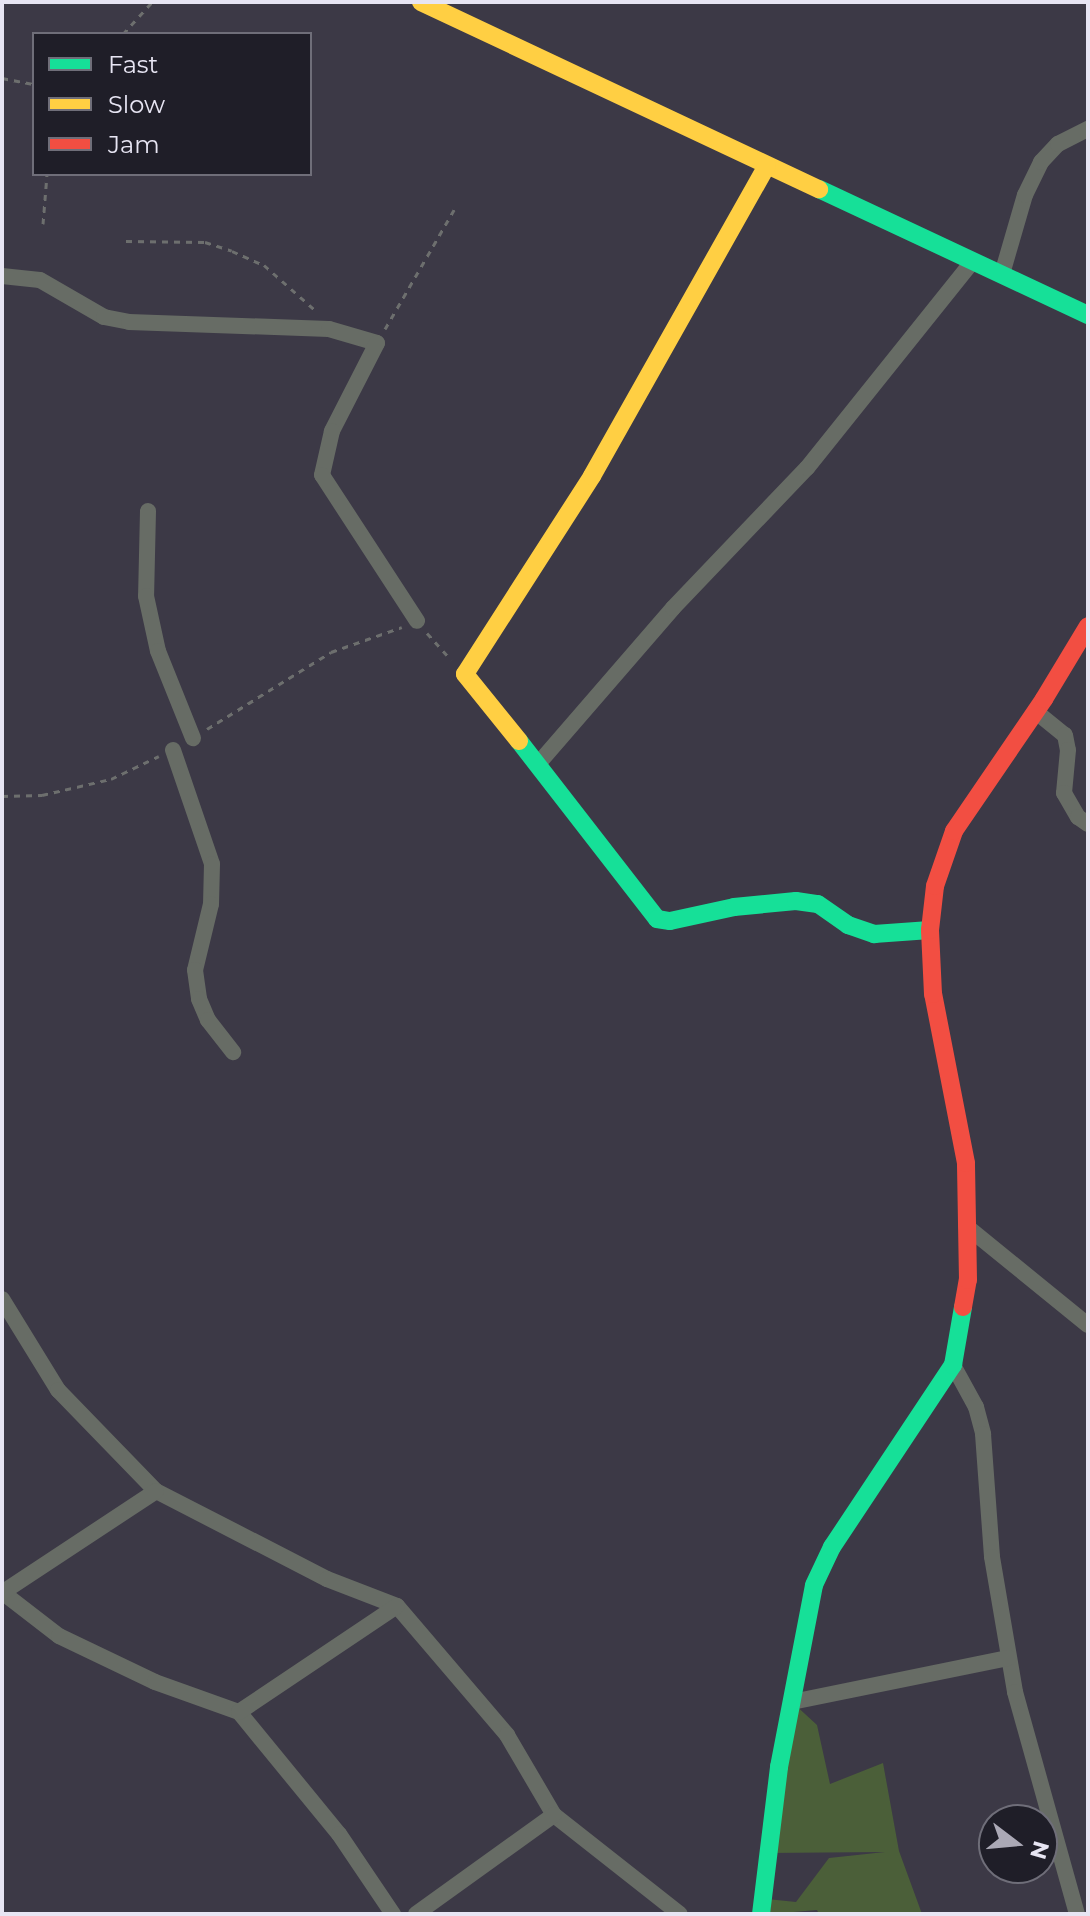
<!DOCTYPE html>
<html>
<head>
<meta charset="utf-8">
<style>
  body { margin:0 }
  #map { position:relative; width:1090px; height:1916px; overflow:hidden; background:#3c3946; font-family:Montserrat,sans-serif }
  div>[style] { position:absolute }
  [style*='--x'] { left:calc(var(--x)*1px); top:calc(var(--y)*1px); width:calc(var(--w)*1px); rotate:calc(var(--a)*1deg) }
  .green>* { inset:0; background:#4b5f39 }
  .path>* { height:3px; margin-top:-1.5px; transform-origin:0; background:repeating-linear-gradient(90deg,#6d6f6e 0 6px,transparent 0 12px) }
  .street>* { height:16px; margin:-8px; padding:0 8px; transform-origin:8px; border-radius:8px; background:#676c65 }
  .fast>* { height:18px; margin:-9px; padding:0 9px; transform-origin:9px; border-radius:9px; background:#16e098 }
  .slow>* { height:18px; margin:-9px; padding:0 9px; transform-origin:9px; border-radius:9px; background:#ffcf43 }
  .jam>* { height:18px; margin:-9px; padding:0 9px; transform-origin:9px; border-radius:9px; background:#f24e42 }
  span { translate:-50% -50%; white-space:nowrap; text-align:center; line-height:1.15; -webkit-text-stroke:8px #1f1e28; paint-order:stroke }
  .frame { position:absolute; inset:0; border:4px solid #e7e5f3; pointer-events:none }
  .legend { position:absolute; left:32px; top:32px; width:280px; height:144px; box-sizing:border-box; background:#1f1e28; border:2px solid #6f6e79; margin:0; padding:10px 14px; list-style:none; font-size:24px; color:#e7e5f3 }
  .legend li { display:flex; align-items:center; gap:16px; height:40px }
  .legend b { width:40px; border:2px solid #6f6e79 }
  .north { position:absolute; left:978px; top:1804px; width:80px; height:80px; box-sizing:border-box; background:#1f1e28; border:2px solid #6f6e79; border-radius:50%; rotate:106deg; font-size:22px; font-weight:700; line-height:32px; text-align:center; color:#e7e5f3 }
  .north::after { content:''; display:block; margin:auto; width:28px; height:36px; background:#aba9b6; clip-path:polygon(50% 0,100% 100%,50% 72%,0 100%) }
</style>
</head>
<body>
<div id="map">
  <div class="green">
    <div style="clip-path:polygon(792px 1702px,817px 1725px,830px 1784px,883px 1763px,899px 1851px,922px 1914px,819px 1914px,817px 1910px,770px 1914px,767px 1899px,796px 1902px,829px 1858px,885px 1852px,766px 1853px)"></div>
  </div>
  <div class="path">
    <div style="--x:123;--y:34;--w:43;--a:-47.8"></div>
    <div style="--x:2;--y:78;--w:33;--a:11"></div>
    <div style="--x:43;--y:224;--w:50;--a:-85.4"></div>
    <div style="--x:126;--y:241;--w:79;--a:0.7"></div>
    <div style="--x:205;--y:242;--w:28;--a:18"></div>
    <div style="--x:232;--y:251;--w:35;--a:24"></div>
    <div style="--x:264;--y:265;--w:69;--a:41.5"></div>
    <div style="--x:385;--y:329;--w:138;--a:-59.9"></div>
    <div style="--x:427;--y:633;--w:36;--a:48"></div>
    <div style="--x:207;--y:729;--w:146;--a:-31.8"></div>
    <div style="--x:331;--y:652;--w:75;--a:-19.4"></div>
    <div style="--x:2;--y:796;--w:40;--a:-1.4"></div>
    <div style="--x:42;--y:795;--w:71;--a:-13.1"></div>
    <div style="--x:111;--y:779;--w:53;--a:-25.6"></div>
  </div>
  <div class="street">
    <div style="--x:1002;--y:274;--w:82;--a:-73.8"></div>
    <div style="--x:1025;--y:195;--w:37;--a:-64"></div>
    <div style="--x:1041;--y:162;--w:25;--a:-47"></div>
    <div style="--x:1058;--y:144;--w:34;--a:-27"></div>
    <div style="--x:2;--y:276;--w:38;--a:6"></div>
    <div style="--x:40;--y:280;--w:74;--a:30"></div>
    <div style="--x:104;--y:317;--w:25;--a:11"></div>
    <div style="--x:129;--y:322;--w:200;--a:2"></div>
    <div style="--x:329;--y:329;--w:50;--a:16.3"></div>
    <div style="--x:377;--y:343;--w:99;--a:117.1"></div>
    <div style="--x:332;--y:431;--w:45;--a:102.8"></div>
    <div style="--x:322;--y:475;--w:174;--a:56.9"></div>
    <div style="--x:148;--y:511;--w:85;--a:91.3"></div>
    <div style="--x:146;--y:596;--w:56;--a:77.7"></div>
    <div style="--x:158;--y:651;--w:94;--a:68.1"></div>
    <div style="--x:1035;--y:711;--w:38;--a:39"></div>
    <div style="--x:1065;--y:735;--w:15;--a:79"></div>
    <div style="--x:1068;--y:750;--w:43;--a:95.3"></div>
    <div style="--x:1064;--y:793;--w:28;--a:60"></div>
    <div style="--x:1078;--y:817;--w:12;--a:35"></div>
    <div style="--x:173;--y:750;--w:120;--a:71.1"></div>
    <div style="--x:212;--y:864;--w:40;--a:91.4"></div>
    <div style="--x:211;--y:904;--w:68;--a:103.6"></div>
    <div style="--x:195;--y:970;--w:29;--a:82"></div>
    <div style="--x:199;--y:999;--w:23;--a:67"></div>
    <div style="--x:208;--y:1020;--w:41;--a:52"></div>
    <div style="--x:538;--y:764;--w:206;--a:-49.1"></div>
    <div style="--x:673;--y:608;--w:194;--a:-46.3"></div>
    <div style="--x:807;--y:468;--w:265;--a:-51.3"></div>
    <div style="--x:966;--y:1226;--w:157;--a:39.1"></div>
    <div style="--x:2;--y:1299;--w:107;--a:58.4"></div>
    <div style="--x:58;--y:1390;--w:141;--a:45.9"></div>
    <div style="--x:156;--y:1491;--w:192;--a:27.2"></div>
    <div style="--x:327;--y:1579;--w:75;--a:21.1"></div>
    <div style="--x:397;--y:1606;--w:170;--a:49.5"></div>
    <div style="--x:507;--y:1735;--w:93;--a:59.6"></div>
    <div style="--x:554;--y:1815;--w:160;--a:38.2"></div>
    <div style="--x:953;--y:1365;--w:48;--a:61.3"></div>
    <div style="--x:976;--y:1407;--w:28;--a:75"></div>
    <div style="--x:983;--y:1434;--w:123;--a:85.8"></div>
    <div style="--x:992;--y:1557;--w:137;--a:80.3"></div>
    <div style="--x:1015;--y:1692;--w:230;--a:74.4"></div>
    <div style="--x:2;--y:1592;--w:72;--a:37.7"></div>
    <div style="--x:59;--y:1636;--w:106;--a:25.6"></div>
    <div style="--x:155;--y:1682;--w:89;--a:19.7"></div>
    <div style="--x:239;--y:1712;--w:158;--a:50.7"></div>
    <div style="--x:339;--y:1834;--w:97;--a:56"></div>
    <div style="--x:3;--y:1592;--w:183;--a:-33.4"></div>
    <div style="--x:792;--y:1702;--w:221;--a:-11.5"></div>
    <div style="--x:239;--y:1712;--w:190;--a:-33.9"></div>
    <div style="--x:416;--y:1914;--w:170;--a:-35.7"></div>
  </div>
  <div class="fast">
    <div style="--x:819;--y:189;--w:297;--a:25.1"></div>
    <div style="--x:519;--y:741;--w:225;--a:52.2"></div>
    <div style="--x:657;--y:919;--w:13;--a:9"></div>
    <div style="--x:670;--y:921;--w:66;--a:-12.3"></div>
    <div style="--x:734;--y:907;--w:62;--a:-5.5"></div>
    <div style="--x:796;--y:901;--w:22;--a:8"></div>
    <div style="--x:818;--y:904;--w:37;--a:35"></div>
    <div style="--x:848;--y:925;--w:28;--a:19"></div>
    <div style="--x:874;--y:934;--w:56;--a:-4.1"></div>
    <div style="--x:761;--y:1914;--w:148;--a:-83"></div>
    <div style="--x:779;--y:1767;--w:185;--a:-79.1"></div>
    <div style="--x:814;--y:1585;--w:42;--a:-64.7"></div>
    <div style="--x:832;--y:1547;--w:219;--a:-56.4"></div>
    <div style="--x:953;--y:1365;--w:59;--a:-80.2"></div>
  </div>
  <div class="slow">
    <div style="--x:421;--y:2;--w:440;--a:25.2"></div>
    <div style="--x:519;--y:741;--w:86;--a:-128.9"></div>
    <div style="--x:465;--y:674;--w:235;--a:-57.3"></div>
    <div style="--x:592;--y:476;--w:356;--a:-60.6"></div>
  </div>
  <div class="jam">
    <div style="--x:963;--y:1307;--w:27;--a:-80"></div>
    <div style="--x:968;--y:1280;--w:117;--a:-91"></div>
    <div style="--x:966;--y:1163;--w:172;--a:-101"></div>
    <div style="--x:933;--y:994;--w:64;--a:-92.7"></div>
    <div style="--x:930;--y:930;--w:44;--a:-83.5"></div>
    <div style="--x:935;--y:886;--w:58;--a:-70.9"></div>
    <div style="--x:954;--y:831;--w:160;--a:-55.7"></div>
    <div style="--x:1044;--y:699;--w:85;--a:-58.9"></div>
  </div>
  <div class="frame"></div>
  <ul class="legend">
  <li><b style="height:10px;background:#16e098"></b>Fast</li>
  <li><b style="height:10px;background:#ffcf43"></b>Slow</li>
  <li><b style="height:10px;background:#f24e42"></b>Jam</li>
  </ul>
  <div class="north">N</div>
</div>
</body>
</html>
